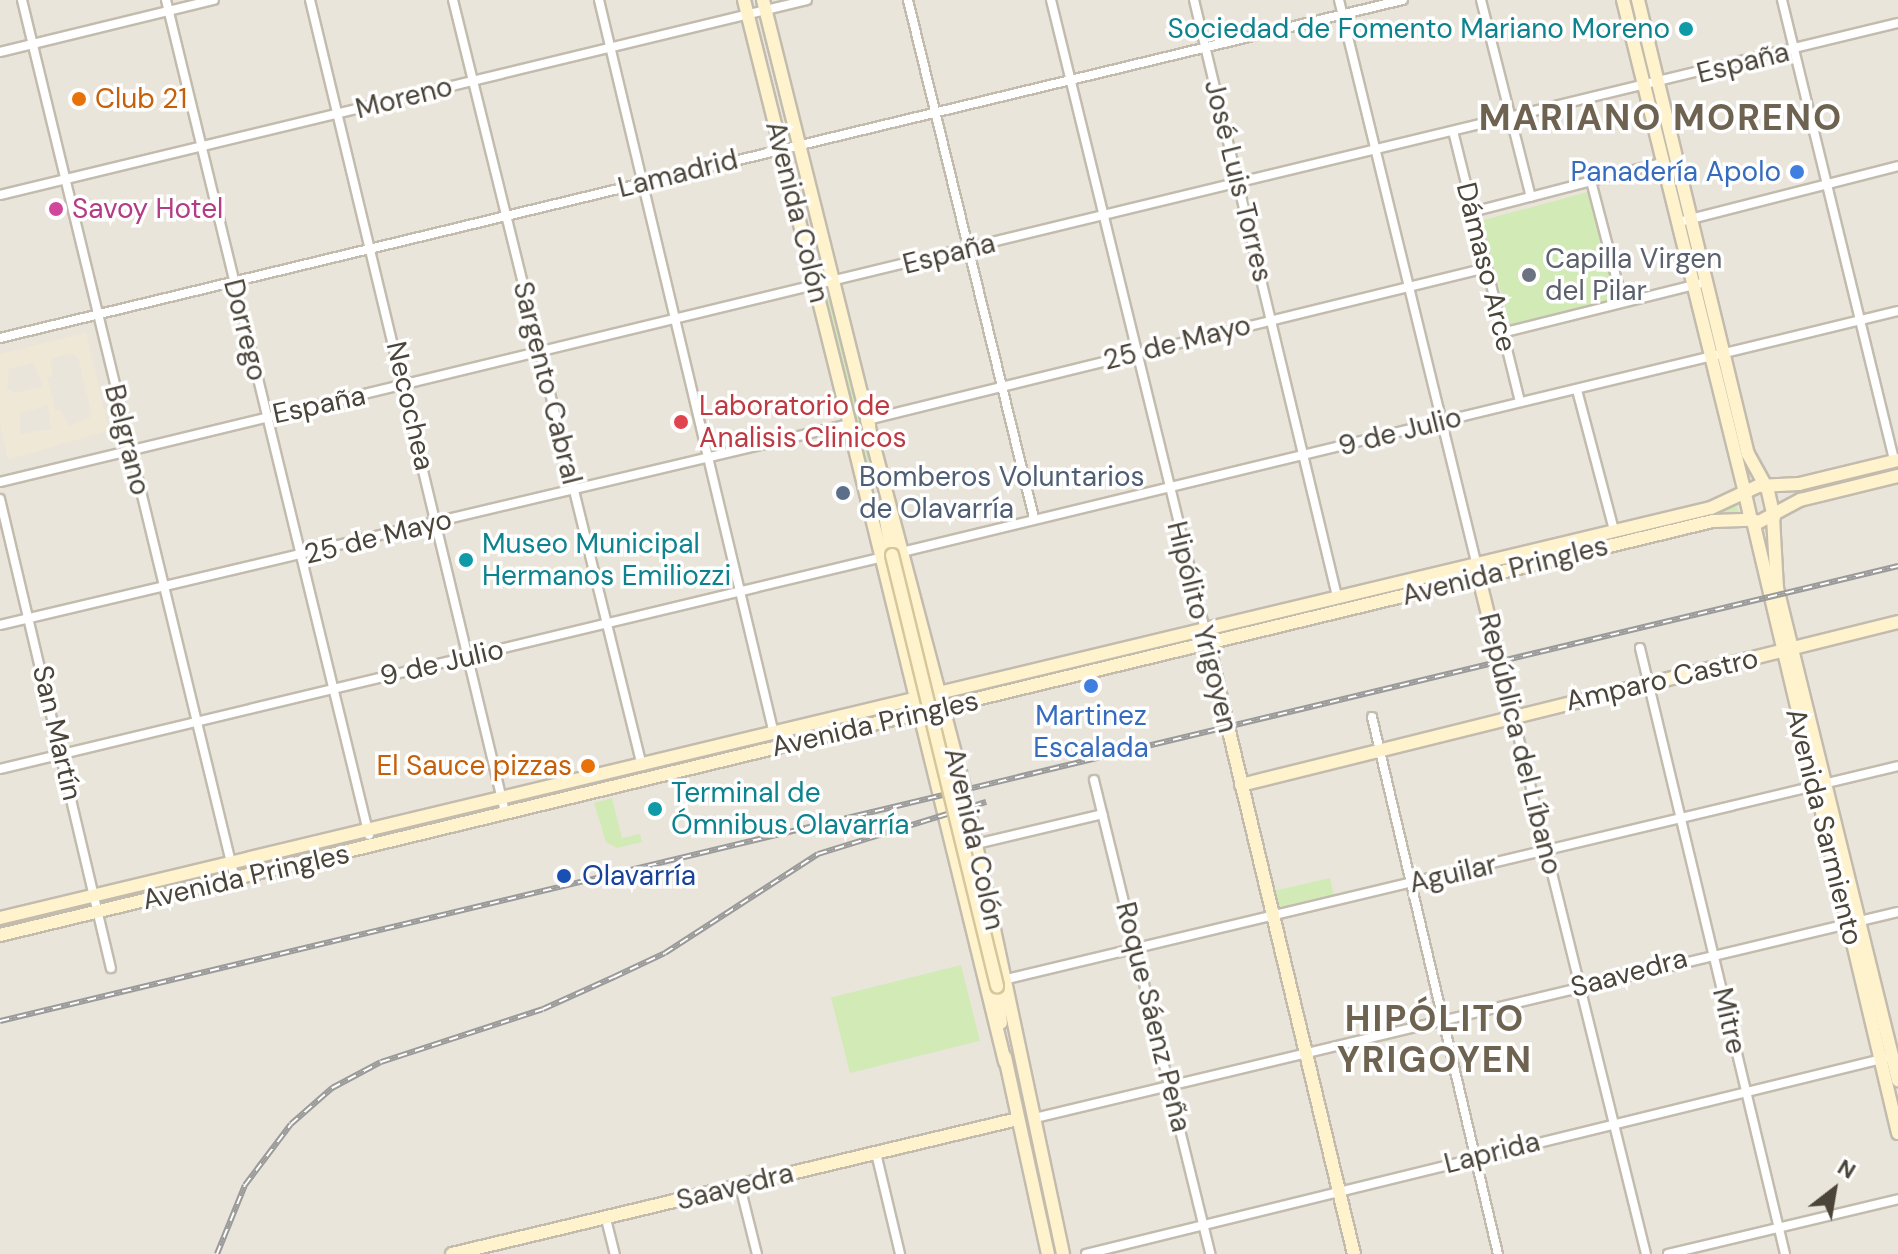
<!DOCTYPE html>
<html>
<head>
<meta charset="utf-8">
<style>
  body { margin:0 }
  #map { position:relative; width:1898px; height:1254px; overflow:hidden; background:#f6f3ec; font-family:"DM Sans",sans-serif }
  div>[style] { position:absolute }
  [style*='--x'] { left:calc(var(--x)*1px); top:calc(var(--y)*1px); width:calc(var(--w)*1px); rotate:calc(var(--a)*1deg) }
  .residential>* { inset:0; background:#eae5da; transform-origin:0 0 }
  .education>* { inset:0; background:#efe8d6 }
  .green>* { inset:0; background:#d2eab5; transform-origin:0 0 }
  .roads { filter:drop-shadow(2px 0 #c2bbae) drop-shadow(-2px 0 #c2bbae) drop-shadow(0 2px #c2bbae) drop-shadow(0 -2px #c2bbae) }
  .street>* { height:8px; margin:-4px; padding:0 4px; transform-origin:4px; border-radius:4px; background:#fff }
  .secondary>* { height:12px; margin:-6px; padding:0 6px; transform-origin:6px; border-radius:6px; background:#fff3cd }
  .rail>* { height:6px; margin-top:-3px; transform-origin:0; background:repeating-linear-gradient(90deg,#fff 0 9px,#9a9a9a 0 18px); box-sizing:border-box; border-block:2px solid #9a9a9a }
  .bridges { filter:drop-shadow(2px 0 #d6c79b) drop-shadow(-2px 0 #d6c79b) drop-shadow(0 2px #d6c79b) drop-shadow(0 -2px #d6c79b) }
  .secondary-bridge>* { height:12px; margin:-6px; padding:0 6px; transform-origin:6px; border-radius:6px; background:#fff3cd }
  .dots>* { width:22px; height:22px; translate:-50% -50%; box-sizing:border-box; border:4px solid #fff; border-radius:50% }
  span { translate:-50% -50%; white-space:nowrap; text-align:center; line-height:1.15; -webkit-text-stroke:7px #fff; paint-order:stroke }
  .culture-label { font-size:28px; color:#0d838f }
  .right { translate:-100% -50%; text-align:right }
  .left { translate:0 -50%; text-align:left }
  .street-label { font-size:28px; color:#4b4439 }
  .food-label { font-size:28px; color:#c56008 }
  .shop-label { font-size:28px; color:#366cbe }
  .hotel-label { font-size:28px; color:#b23c85 }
  .worship-label { font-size:28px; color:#5b616d }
  .health-label { font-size:28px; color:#be3a42 }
  .service-label { font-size:28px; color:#4e5e75 }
  .transit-label { font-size:28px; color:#164399 }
  .district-label { font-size:36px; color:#6e6250; font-weight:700; letter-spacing:2px }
  .north { position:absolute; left:1794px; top:1150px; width:80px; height:80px; -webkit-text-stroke:6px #fff; paint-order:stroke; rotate:31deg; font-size:22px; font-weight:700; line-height:32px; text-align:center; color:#4b4439 }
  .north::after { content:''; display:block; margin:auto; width:28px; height:36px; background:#4b4439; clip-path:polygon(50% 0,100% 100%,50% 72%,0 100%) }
</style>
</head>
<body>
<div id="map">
  <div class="residential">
    <div style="left:0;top:0;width:1898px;height:1254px"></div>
  </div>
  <div class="education">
    <div style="clip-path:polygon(evenodd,86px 333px,109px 430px,8px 460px,0 424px,0 354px,86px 333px,70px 354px,78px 357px,92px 416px,69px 426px,60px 409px,55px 410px,47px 378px,52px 376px,51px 359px,70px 354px,86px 333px,34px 363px,43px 387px,14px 393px,7px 388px,9px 369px,34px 363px,86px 333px,48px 405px,51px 429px,20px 434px,20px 413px,48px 405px)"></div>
  </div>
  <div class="green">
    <div style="left:1588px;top:192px;width:111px;height:110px;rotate:75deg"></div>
    <div style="clip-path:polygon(829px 294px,871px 464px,867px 465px,826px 295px)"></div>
    <div style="clip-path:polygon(1735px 501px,1739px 514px,1719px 514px,1495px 568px,1718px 512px)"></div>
    <div style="clip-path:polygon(1463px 571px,1219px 636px,1218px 633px)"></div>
    <div style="clip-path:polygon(1200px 635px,1201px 639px,955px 697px)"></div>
    <div style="clip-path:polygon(612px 798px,622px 838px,640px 834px,642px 842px,617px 848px,606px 842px,594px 803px)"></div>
    <div style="clip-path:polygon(218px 873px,219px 876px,108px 903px,107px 899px)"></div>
    <div style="left:1330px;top:878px;width:17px;height:57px;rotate:77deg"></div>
    <div style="left:961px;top:965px;width:78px;height:134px;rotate:76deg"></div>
    <div style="left:1015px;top:1070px;width:179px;height:3px;rotate:77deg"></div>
  </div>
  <div class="roads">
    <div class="street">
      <div style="--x:22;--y:0;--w:904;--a:76.38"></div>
      <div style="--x:166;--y:0;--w:859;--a:76.34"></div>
      <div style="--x:310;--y:0;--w:835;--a:76.5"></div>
      <div style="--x:453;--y:0;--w:789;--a:76.14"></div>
      <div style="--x:599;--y:0;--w:755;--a:76.59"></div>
      <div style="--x:908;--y:0;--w:533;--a:76.33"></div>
      <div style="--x:1051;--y:0;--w:649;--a:76.26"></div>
      <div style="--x:1194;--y:0;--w:613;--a:76.51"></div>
      <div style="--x:1339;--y:0;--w:578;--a:76.3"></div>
      <div style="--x:1481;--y:0;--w:203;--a:75.8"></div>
      <div style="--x:1782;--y:0;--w:473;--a:76.3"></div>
      <div style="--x:0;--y:52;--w:220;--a:-13.7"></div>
      <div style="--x:1453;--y:131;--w:279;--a:76.1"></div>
      <div style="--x:1591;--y:181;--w:123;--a:75.4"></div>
      <div style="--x:0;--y:195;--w:830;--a:-13.58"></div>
      <div style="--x:1472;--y:212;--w:199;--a:-14.5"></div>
      <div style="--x:1679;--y:222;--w:226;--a:-14.3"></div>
      <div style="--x:1502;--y:333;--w:210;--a:-14"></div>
      <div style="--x:0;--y:338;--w:1443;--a:-13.55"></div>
      <div style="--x:1577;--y:390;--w:145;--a:75.2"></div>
      <div style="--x:867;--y:420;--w:637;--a:-13.8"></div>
      <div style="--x:0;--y:482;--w:1953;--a:-13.6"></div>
      <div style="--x:0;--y:499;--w:482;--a:76.7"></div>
      <div style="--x:902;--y:552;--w:1025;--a:-13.6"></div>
      <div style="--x:0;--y:625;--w:872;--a:-13.32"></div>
      <div style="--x:1640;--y:648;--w:623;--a:76.54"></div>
      <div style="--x:1513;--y:715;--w:555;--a:76.14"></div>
      <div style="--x:1372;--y:717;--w:552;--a:76.8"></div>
      <div style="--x:0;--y:769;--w:908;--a:-13.5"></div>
      <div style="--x:1094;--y:780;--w:488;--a:76.2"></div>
      <div style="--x:976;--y:844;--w:130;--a:-13.3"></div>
      <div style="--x:1007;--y:979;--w:916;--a:-13.44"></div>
      <div style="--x:1035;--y:1118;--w:887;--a:-13.43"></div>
      <div style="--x:876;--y:1153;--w:104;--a:76.6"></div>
      <div style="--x:740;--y:1186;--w:70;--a:76"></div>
      <div style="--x:606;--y:1219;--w:36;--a:76"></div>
      <div style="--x:1086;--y:1254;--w:824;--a:-13.77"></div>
      <div style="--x:1668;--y:1254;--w:236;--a:-13.4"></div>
    </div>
    <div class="secondary">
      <div style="--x:744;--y:0;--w:443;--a:76"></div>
      <div style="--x:763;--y:0;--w:439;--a:76"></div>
      <div style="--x:1623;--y:0;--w:508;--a:76.1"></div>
      <div style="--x:1638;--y:0;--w:467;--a:76.4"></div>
      <div style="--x:1748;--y:454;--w:37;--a:61"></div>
      <div style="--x:867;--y:420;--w:381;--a:75.2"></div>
      <div style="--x:964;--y:788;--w:476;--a:78"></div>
      <div style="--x:849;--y:424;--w:657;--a:76.26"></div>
      <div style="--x:1767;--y:487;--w:31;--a:77"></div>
      <div style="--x:1745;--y:494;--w:27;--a:77"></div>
      <div style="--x:1751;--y:520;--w:8;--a:14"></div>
      <div style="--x:1759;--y:522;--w:47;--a:-28.2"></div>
      <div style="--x:1800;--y:500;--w:101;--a:-13.8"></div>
      <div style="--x:885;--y:515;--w:41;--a:80.1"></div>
      <div style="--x:1773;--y:517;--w:71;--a:86.8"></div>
      <div style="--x:1777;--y:588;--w:507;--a:76.18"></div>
      <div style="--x:1753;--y:521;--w:629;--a:76.67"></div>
      <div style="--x:1477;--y:570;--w:149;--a:76.1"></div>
      <div style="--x:1207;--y:639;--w:632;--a:76.56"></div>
      <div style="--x:1241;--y:785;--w:677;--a:-13.93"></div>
      <div style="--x:0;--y:918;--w:1759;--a:-13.48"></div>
      <div style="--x:1711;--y:508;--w:52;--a:-25.1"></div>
      <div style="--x:1758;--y:486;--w:41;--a:-2.8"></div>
      <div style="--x:1799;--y:484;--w:102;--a:-13.6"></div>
      <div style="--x:0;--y:935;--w:1762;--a:-13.59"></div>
      <div style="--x:1713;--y:521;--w:38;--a:-2"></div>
      <div style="--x:997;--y:986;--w:37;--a:84"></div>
      <div style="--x:1005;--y:1057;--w:202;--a:77.7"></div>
      <div style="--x:452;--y:1254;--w:582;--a:-13.42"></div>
    </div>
  </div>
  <div class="rail">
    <div style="--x:0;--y:1021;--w:1952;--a:-13.48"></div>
    <div style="--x:217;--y:1254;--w:74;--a:-67.9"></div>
    <div style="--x:245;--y:1185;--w:76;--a:-53"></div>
    <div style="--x:291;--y:1124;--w:55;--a:-41.3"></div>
    <div style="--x:332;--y:1088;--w:55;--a:-28"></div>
    <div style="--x:381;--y:1062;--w:170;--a:-18.1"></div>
    <div style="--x:543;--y:1009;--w:78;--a:-24.3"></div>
    <div style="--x:614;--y:977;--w:56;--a:-25.2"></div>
    <div style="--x:665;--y:953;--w:182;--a:-32.9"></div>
    <div style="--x:818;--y:854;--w:176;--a:-17.2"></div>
  </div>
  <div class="bridges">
    <div class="secondary-bridge">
      <div style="--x:892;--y:555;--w:444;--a:76.3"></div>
    </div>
  </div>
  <div class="dots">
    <div style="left:1686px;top:29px;background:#0f9aa8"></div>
    <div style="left:79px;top:99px;background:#e8710a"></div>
    <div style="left:1797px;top:172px;background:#3f7fe0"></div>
    <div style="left:56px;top:209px;background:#d1479c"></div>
    <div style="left:1529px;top:275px;background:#6b7280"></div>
    <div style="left:681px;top:422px;background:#e0444e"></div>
    <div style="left:843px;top:493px;background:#5c6f8a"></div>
    <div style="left:466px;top:560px;background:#0f9aa8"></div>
    <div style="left:1091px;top:686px;background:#3f7fe0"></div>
    <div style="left:588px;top:766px;background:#e8710a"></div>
    <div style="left:655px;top:809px;background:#0f9aa8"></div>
    <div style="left:564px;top:876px;background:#1a4fb4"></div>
  </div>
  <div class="culture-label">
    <span class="right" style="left:1670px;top:29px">Sociedad de Fomento Mariano Moreno</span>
    <span class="left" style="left:482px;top:560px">Museo Municipal<br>Hermanos Emiliozzi</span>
    <span class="left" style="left:671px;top:809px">Terminal de<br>Ómnibus Olavarría</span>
  </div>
  <div class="street-label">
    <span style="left:1743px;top:63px;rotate:-14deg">España</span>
    <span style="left:404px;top:98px;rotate:-14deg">Moreno</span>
    <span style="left:678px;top:174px;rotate:-14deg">Lamadrid</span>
    <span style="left:1238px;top:181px;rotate:76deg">José Luis Torres</span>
    <span style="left:797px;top:212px;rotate:76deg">Avenida Colón</span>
    <span style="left:949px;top:254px;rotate:-14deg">España</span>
    <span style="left:1486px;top:267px;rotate:76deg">Dámaso Arce</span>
    <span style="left:245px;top:330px;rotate:76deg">Dorrego</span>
    <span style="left:1177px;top:343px;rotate:-14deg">25 de Mayo</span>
    <span style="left:547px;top:383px;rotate:76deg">Sargento Cabral</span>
    <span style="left:319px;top:405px;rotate:-12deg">España</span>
    <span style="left:410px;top:406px;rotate:77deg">Necochea</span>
    <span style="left:1400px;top:432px;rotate:-14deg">9 de Julio</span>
    <span style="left:127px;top:440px;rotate:76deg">Belgrano</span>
    <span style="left:378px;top:537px;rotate:-14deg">25 de Mayo</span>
    <span style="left:1505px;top:571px;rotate:-14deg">Avenida Pringles</span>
    <span style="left:1202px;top:627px;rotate:76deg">Hipólito Yrigoyen</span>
    <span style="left:442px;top:663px;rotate:-13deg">9 de Julio</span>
    <span style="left:1662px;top:680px;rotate:-13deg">Amparo Castro</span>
    <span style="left:875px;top:724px;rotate:-13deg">Avenida Pringles</span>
    <span style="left:57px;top:733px;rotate:77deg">San Martín</span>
    <span style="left:1520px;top:744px;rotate:76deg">República del Líbano</span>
    <span style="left:1824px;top:827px;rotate:76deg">Avenida Sarmiento</span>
    <span style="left:974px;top:839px;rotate:77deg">Avenida Colón</span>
    <span style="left:1453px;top:874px;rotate:-13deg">Aguilar</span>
    <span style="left:246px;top:877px;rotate:-13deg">Avenida Pringles</span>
    <span style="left:1629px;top:973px;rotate:-15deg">Saavedra</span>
    <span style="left:1153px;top:1017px;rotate:76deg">Roque Sáenz Peña</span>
    <span style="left:1729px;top:1021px;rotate:77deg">Mitre</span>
    <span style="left:1492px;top:1153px;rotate:-14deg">Laprida</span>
    <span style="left:735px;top:1187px;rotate:-14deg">Saavedra</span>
  </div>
  <div class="food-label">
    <span class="left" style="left:95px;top:99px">Club 21</span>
    <span class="right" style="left:572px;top:766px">El Sauce pizzas</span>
  </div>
  <div class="shop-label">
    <span class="right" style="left:1781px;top:172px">Panadería Apolo</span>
    <span style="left:1091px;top:732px">Martinez<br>Escalada</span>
  </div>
  <div class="hotel-label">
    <span class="left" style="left:72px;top:209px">Savoy Hotel</span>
  </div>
  <div class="worship-label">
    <span class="left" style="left:1545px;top:275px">Capilla Virgen<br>del Pilar</span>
  </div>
  <div class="health-label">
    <span class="left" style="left:699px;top:422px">Laboratorio de<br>Analisis Clinicos</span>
  </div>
  <div class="service-label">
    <span class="left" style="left:859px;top:493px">Bomberos Voluntarios<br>de Olavarría</span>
  </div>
  <div class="transit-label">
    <span class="left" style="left:582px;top:876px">Olavarría</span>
  </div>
  <div class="district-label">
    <span style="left:1661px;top:118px">MARIANO MORENO</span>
    <span style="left:1435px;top:1039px">HIPÓLITO<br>YRIGOYEN</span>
  </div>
  <div class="north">N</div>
</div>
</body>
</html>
